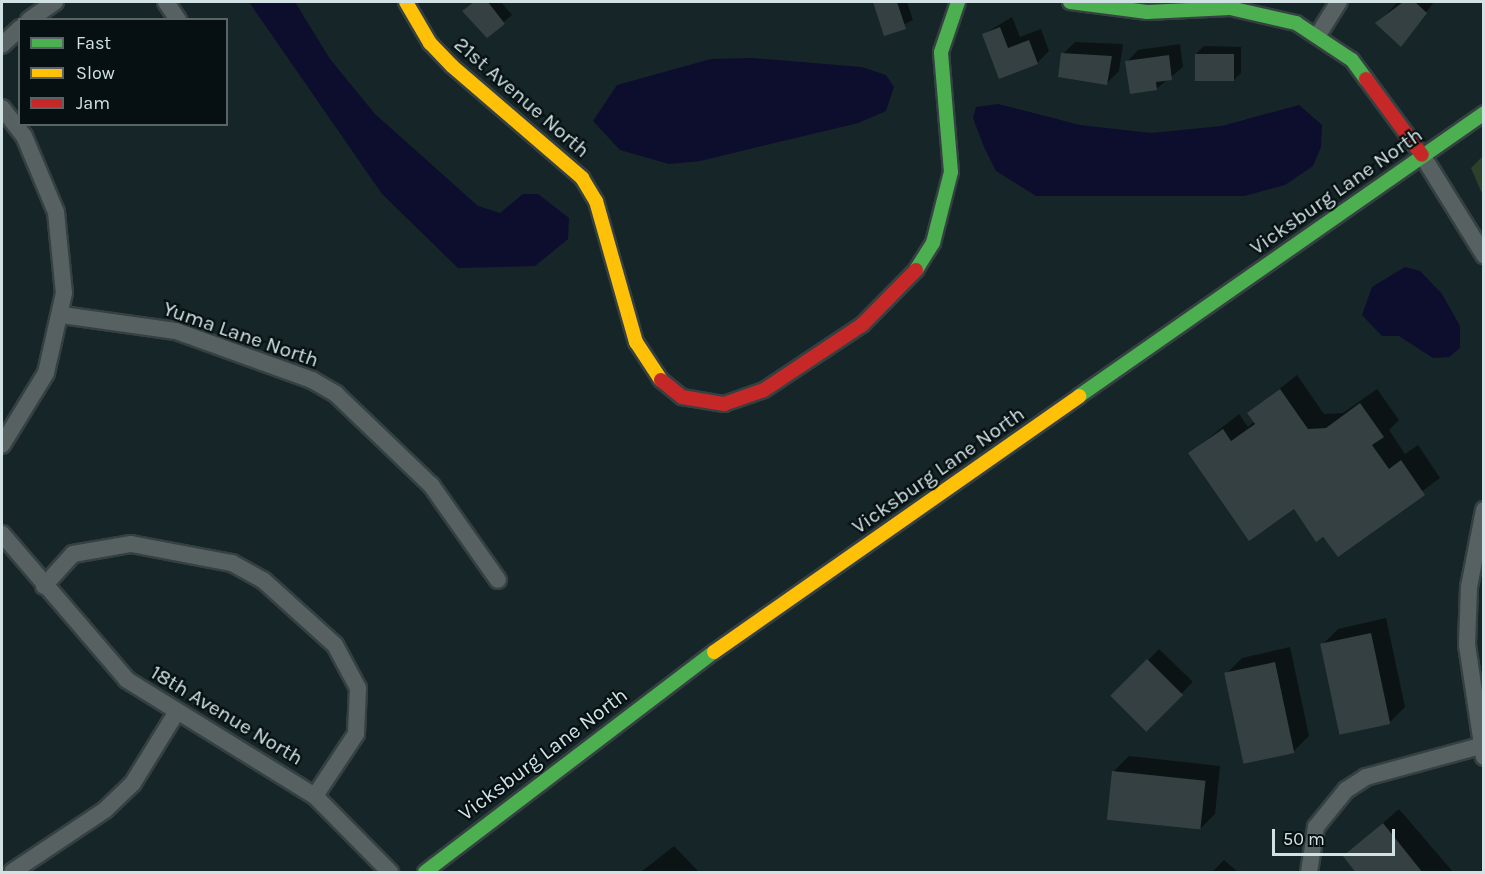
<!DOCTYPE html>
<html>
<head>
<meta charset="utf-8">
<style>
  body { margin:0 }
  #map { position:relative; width:1485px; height:874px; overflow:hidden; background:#162527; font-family:Karla,sans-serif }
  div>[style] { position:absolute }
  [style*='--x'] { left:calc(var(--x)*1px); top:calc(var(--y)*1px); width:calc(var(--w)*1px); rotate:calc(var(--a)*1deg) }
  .green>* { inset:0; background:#2c412c }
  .water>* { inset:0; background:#0d0e2e }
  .shadow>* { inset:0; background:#0007; transform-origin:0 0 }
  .building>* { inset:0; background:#354043; transform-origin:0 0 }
  .roads { filter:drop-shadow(2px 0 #354042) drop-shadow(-2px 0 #354042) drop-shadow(0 2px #354042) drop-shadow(0 -2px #354042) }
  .street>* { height:16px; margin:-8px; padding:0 8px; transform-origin:8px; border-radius:8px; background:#576162 }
  .fast>* { height:14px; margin:-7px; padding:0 7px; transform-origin:7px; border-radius:7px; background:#4caf50 }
  .slow>* { height:14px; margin:-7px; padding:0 7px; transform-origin:7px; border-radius:7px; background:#ffc107 }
  .jam>* { height:14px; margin:-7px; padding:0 7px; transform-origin:7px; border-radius:7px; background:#c62828 }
  span { translate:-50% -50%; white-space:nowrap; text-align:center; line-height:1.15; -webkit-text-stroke:4.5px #061012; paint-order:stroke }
  .street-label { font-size:21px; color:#d2e2e4 }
  .frame { position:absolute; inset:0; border:3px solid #d2e2e4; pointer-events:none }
  .legend { position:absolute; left:18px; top:18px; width:210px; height:108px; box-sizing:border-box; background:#061012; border:2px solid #586466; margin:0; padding:8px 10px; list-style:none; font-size:18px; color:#d2e2e4 }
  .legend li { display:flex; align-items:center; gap:12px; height:30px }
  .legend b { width:30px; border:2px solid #586466 }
  .scale { position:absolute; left:1272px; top:829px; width:123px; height:27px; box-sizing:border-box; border:3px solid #d2e2e4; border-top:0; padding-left:8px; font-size:18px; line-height:21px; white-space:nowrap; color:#d2e2e4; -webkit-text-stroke:4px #061012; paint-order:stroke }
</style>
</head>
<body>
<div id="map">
  <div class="green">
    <div style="clip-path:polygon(1483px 156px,1483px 196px,1471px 168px)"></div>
  </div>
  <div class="water">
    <div style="clip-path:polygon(249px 2px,295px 2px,330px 59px,375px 114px,478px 206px,500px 213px,523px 194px,538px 194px,569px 218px,568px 239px,535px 266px,458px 268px,382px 194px)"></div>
    <div style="clip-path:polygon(753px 58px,862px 67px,886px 75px,894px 87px,886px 111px,858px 123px,700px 161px,669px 164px,620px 150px,593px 121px,617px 85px,711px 59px)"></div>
    <div style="clip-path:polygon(998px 104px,1080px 125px,1151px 133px,1222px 126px,1299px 105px,1322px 125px,1321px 147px,1313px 166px,1285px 185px,1244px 196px,1036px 196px,996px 171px,984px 147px,973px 118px,976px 107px)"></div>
    <div style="clip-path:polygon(1405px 267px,1420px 271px,1442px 294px,1460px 326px,1460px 348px,1449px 357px,1433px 358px,1399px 336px,1382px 336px,1362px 315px,1372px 287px)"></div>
  </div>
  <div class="shadow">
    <div style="clip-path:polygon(476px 2px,501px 2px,512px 15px,487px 36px,464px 11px)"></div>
    <div style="clip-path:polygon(874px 2px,907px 2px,913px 20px,885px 34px)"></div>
    <div style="clip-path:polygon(1398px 2px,1434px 2px,1401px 45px,1378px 23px)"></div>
    <div style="clip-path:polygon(1012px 17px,1020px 37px,1041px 29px,1049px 51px,1037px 63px,999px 77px,984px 34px)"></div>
    <div style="clip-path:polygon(1075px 42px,1123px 44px,1119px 71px,1107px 83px,1063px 54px)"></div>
    <div style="clip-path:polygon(1180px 44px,1183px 67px,1156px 89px,1127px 62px,1138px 50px)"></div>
    <div style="clip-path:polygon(1204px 46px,1241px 47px,1241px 73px,1234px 80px,1196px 54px)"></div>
    <div style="clip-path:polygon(1297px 375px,1324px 414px,1343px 413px,1377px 389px,1399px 420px,1389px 430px,1405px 454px,1418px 445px,1440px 478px,1338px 554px,1294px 507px,1190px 453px,1239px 414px,1248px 427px,1255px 421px,1249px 413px)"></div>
    <div style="clip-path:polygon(1386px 618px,1405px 707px,1389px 723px,1322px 645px,1338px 629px)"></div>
    <div style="clip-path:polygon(1290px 647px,1309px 736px,1293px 752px,1226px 674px,1242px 658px)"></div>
    <div style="left:1159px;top:649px;width:47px;height:66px;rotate:44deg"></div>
    <div style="clip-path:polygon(1129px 756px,1220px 766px,1215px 814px,1199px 830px,1114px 771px)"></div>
    <div style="clip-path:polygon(1399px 809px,1453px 872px,1358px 872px,1345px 856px)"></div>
    <div style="clip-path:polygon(674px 846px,699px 872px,640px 872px,641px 872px)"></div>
    <div style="clip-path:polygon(1224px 860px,1238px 872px,1212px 872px)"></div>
  </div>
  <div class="building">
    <div style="clip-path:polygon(474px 2px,488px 2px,505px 24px,487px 38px,462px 11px)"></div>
    <div style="clip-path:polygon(873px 2px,897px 2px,906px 29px,884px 36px)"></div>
    <div style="clip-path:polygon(1403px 2px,1415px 2px,1427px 13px,1401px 47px,1375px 23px)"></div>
    <div style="clip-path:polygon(1000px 27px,1008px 48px,1029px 40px,1038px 64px,999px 79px,982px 34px)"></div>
    <div style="clip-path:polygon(1061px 53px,1112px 56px,1107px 85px,1058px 77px)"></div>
    <div style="left:1195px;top:54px;width:39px;height:27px"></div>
    <div style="clip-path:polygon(1169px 55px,1172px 80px,1156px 82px,1157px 90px,1130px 94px,1125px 61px)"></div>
    <div style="clip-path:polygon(1280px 389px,1308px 429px,1326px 428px,1360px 403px,1384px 437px,1372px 445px,1389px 469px,1401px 460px,1425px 495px,1338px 557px,1323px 537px,1316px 542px,1294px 509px,1249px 541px,1188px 453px,1223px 429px,1231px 441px,1255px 424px,1247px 413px)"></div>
    <div style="left:1371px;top:633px;width:93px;height:52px;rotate:78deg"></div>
    <div style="left:1147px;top:659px;width:51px;height:52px;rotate:45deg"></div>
    <div style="left:1275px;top:662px;width:93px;height:52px;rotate:78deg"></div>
    <div style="left:1112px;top:771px;width:94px;height:49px;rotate:6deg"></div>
    <div style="clip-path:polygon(1383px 823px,1423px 873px,1356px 873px,1343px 856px)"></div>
  </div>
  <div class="roads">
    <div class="street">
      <div style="--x:166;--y:2;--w:22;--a:56"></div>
      <div style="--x:29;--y:20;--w:32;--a:-35"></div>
      <div style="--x:1318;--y:35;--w:39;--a:-58"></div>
      <div style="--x:2;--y:45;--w:25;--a:-43"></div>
      <div style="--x:2;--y:108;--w:36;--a:52"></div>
      <div style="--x:24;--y:136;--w:82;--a:67.2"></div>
      <div style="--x:56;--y:212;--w:81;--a:84.4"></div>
      <div style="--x:64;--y:293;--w:82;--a:102.7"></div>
      <div style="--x:46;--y:373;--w:84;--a:121.4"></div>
      <div style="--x:1422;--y:155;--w:118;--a:58.2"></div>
      <div style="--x:62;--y:315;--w:115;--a:8"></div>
      <div style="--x:176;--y:331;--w:145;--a:19.8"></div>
      <div style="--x:312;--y:380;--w:28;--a:30"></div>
      <div style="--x:336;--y:394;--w:132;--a:43.8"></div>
      <div style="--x:431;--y:485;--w:116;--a:54.8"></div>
      <div style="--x:1484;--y:510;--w:78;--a:101"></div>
      <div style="--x:1469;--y:587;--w:58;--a:92"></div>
      <div style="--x:1467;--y:645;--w:113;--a:81.4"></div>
      <div style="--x:2;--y:534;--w:192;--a:49.4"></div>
      <div style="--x:127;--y:680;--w:221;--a:31.7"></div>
      <div style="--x:315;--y:796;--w:107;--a:45.4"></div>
      <div style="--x:44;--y:586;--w:43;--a:-47.8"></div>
      <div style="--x:73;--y:554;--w:59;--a:-9.8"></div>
      <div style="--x:131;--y:544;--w:103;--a:10.7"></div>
      <div style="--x:232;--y:563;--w:35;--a:29"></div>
      <div style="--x:263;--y:580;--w:97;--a:42.1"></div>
      <div style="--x:335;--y:645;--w:49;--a:61.9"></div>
      <div style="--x:358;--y:688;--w:46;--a:92.5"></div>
      <div style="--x:356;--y:734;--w:74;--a:123.5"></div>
      <div style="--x:12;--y:872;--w:112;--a:-33.7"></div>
      <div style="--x:105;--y:810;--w:39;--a:-44"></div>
      <div style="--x:133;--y:783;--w:82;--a:-58.4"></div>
      <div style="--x:1309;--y:872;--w:46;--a:-81.2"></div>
      <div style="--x:1316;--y:827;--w:48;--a:-51"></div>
      <div style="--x:1346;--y:790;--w:24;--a:-33"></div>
      <div style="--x:1366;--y:777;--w:118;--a:-15.2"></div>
    </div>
    <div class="fast">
      <div style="--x:1070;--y:2;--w:78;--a:7.4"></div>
      <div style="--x:1147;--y:12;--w:83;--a:-2.8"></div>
      <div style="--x:1230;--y:8;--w:68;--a:12.8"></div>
      <div style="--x:1296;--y:23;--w:67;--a:33.5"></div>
      <div style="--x:1352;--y:60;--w:24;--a:54"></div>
      <div style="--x:916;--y:270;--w:32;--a:-58"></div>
      <div style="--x:933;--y:243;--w:73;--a:-75.8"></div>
      <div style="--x:951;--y:172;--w:120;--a:-94.8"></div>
      <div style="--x:941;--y:52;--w:53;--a:-71.2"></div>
      <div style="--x:1079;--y:396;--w:494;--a:-34.9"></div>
      <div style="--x:425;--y:872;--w:363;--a:-37.3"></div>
    </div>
    <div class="slow">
      <div style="--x:406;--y:2;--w:48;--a:59.7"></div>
      <div style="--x:430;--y:43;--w:32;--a:46"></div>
      <div style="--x:452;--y:66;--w:172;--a:40.7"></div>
      <div style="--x:582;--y:178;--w:27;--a:59"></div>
      <div style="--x:596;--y:201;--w:147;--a:74.2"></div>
      <div style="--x:636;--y:342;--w:45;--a:56.7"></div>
      <div style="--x:714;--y:652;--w:446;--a:-35"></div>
    </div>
    <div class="jam">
      <div style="--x:1366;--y:79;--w:94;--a:53.6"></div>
      <div style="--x:661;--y:380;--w:27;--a:39"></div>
      <div style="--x:682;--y:397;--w:43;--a:9.5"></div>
      <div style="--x:724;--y:404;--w:42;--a:-19.3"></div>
      <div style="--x:764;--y:390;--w:118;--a:-33.6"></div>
      <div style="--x:862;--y:325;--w:77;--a:-45.5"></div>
    </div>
  </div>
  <div class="street-label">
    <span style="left:522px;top:97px;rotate:41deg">21st Avenue North</span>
    <span style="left:1336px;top:191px;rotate:-35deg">Vicksburg Lane North</span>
    <span style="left:241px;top:334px;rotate:19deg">Yuma Lane North</span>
    <span style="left:938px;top:470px;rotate:-35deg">Vicksburg Lane North</span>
    <span style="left:227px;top:715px;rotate:31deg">18th Avenue North</span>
    <span style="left:543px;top:754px;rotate:-37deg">Vicksburg Lane North</span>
  </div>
  <div class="frame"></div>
  <ul class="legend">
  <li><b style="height:8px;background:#4caf50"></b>Fast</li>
  <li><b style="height:8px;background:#ffc107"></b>Slow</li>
  <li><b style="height:8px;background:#c62828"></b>Jam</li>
  </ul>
  <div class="scale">50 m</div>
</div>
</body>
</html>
